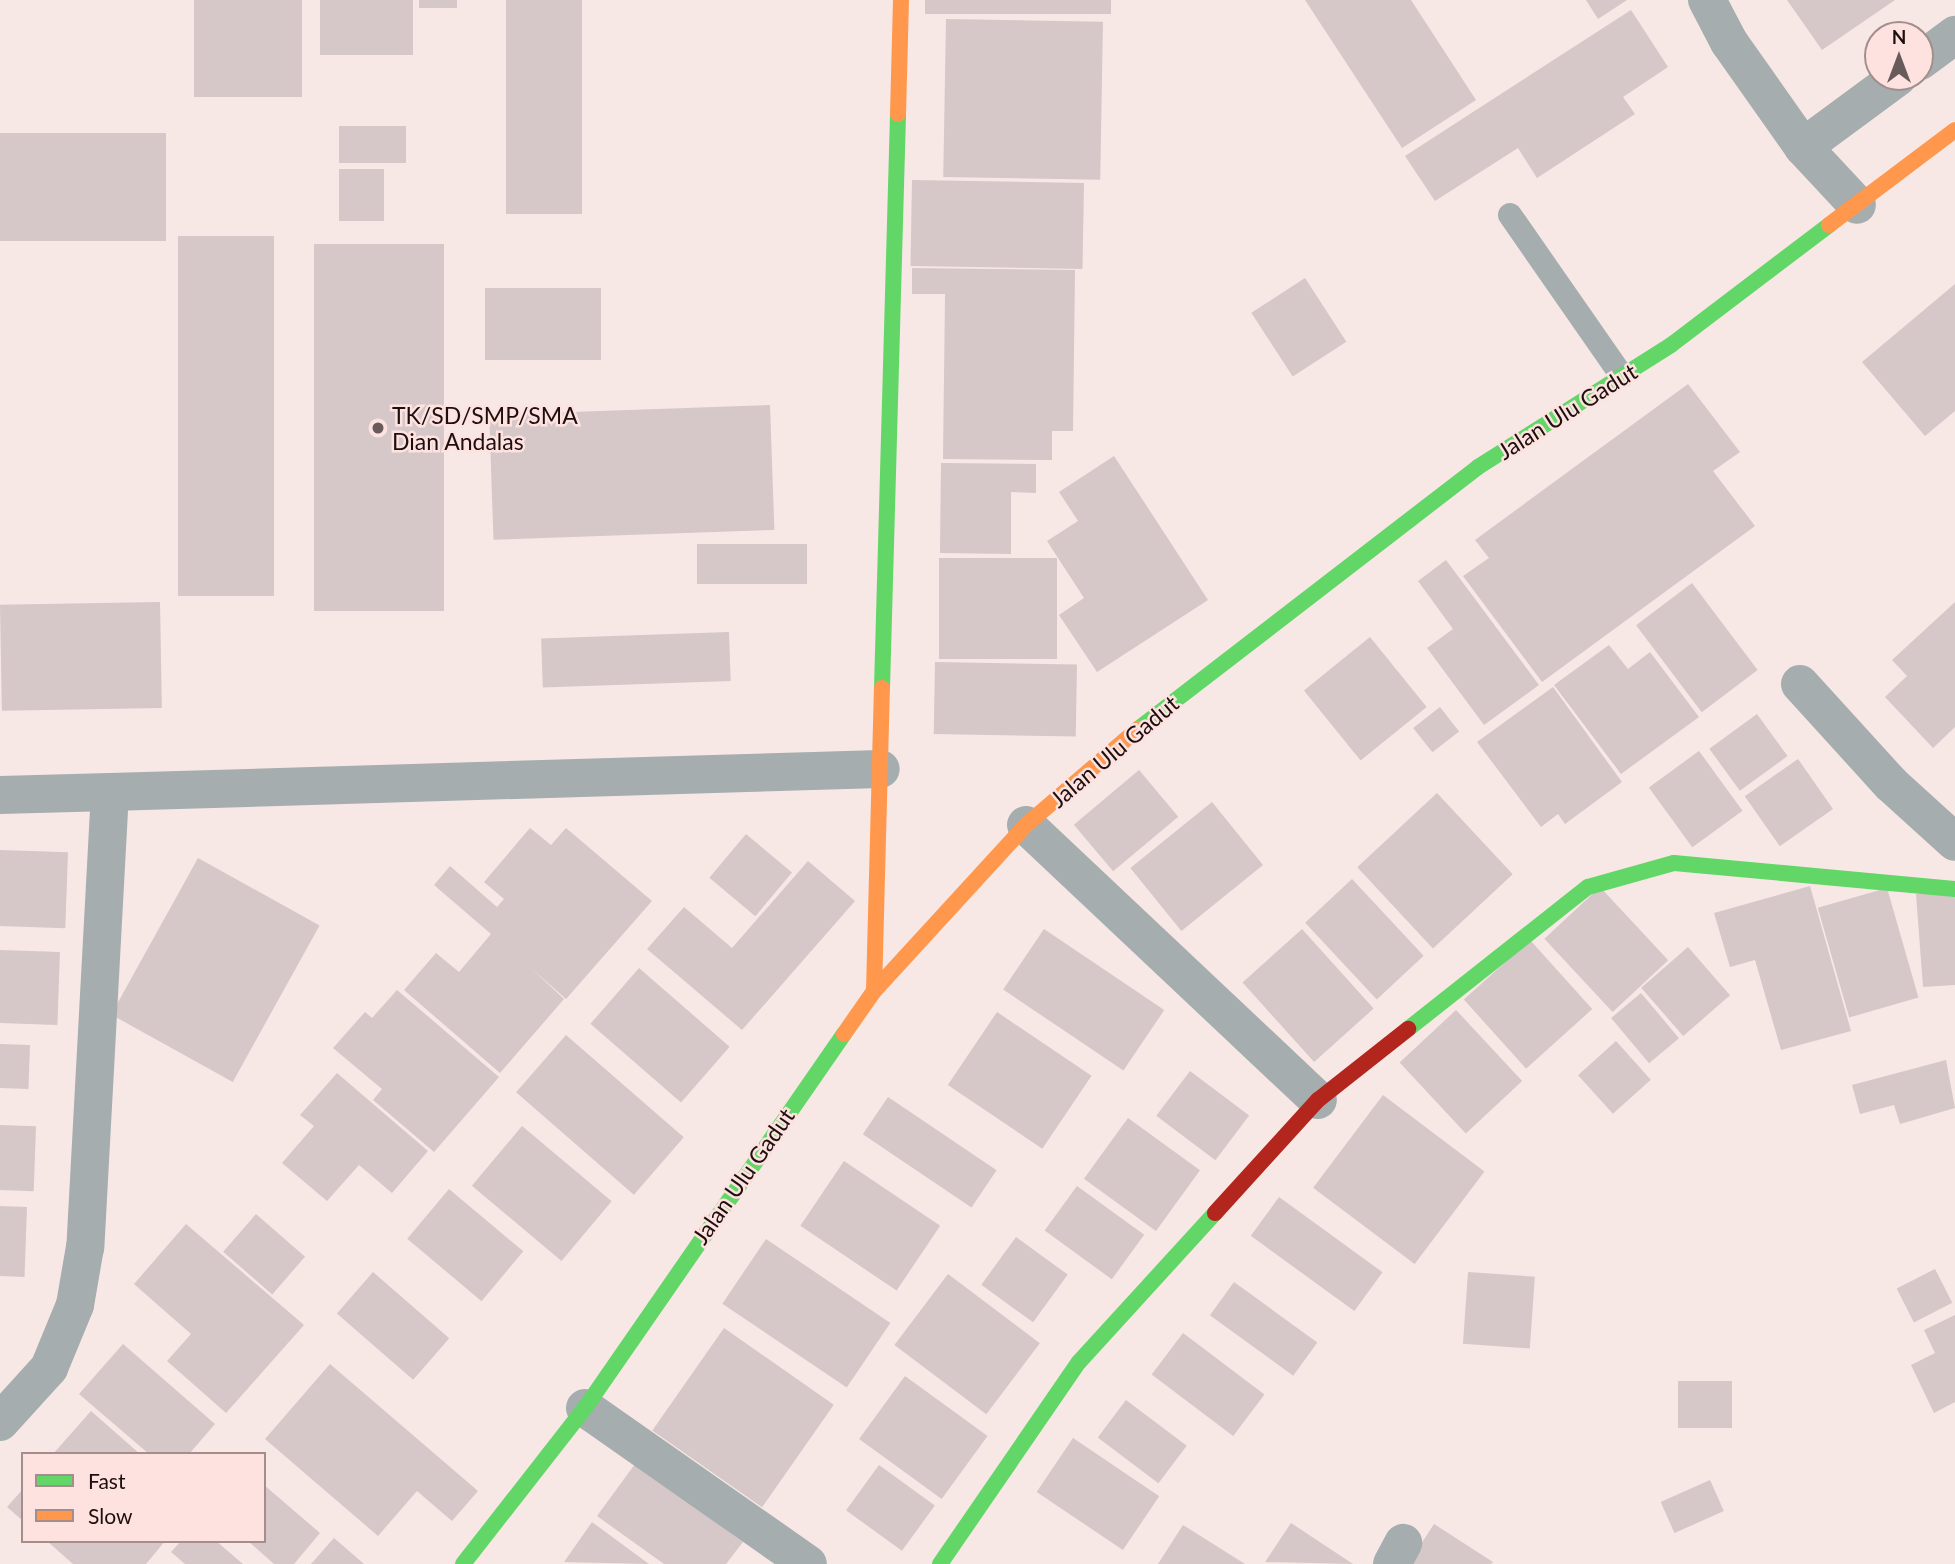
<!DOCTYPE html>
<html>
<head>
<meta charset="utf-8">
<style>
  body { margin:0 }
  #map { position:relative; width:1955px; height:1564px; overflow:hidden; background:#f7e8e6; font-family:Lato,sans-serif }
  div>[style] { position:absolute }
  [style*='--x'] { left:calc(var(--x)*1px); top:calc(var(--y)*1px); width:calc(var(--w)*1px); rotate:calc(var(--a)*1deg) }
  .building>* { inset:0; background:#d6c7c8; transform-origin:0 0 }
  .lane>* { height:24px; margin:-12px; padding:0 12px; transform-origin:12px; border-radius:12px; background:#a5adae }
  .street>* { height:38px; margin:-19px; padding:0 19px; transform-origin:19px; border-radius:19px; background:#a5adae }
  .fast>* { height:16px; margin:-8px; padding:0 8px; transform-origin:8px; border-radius:8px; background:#63d668 }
  .slow>* { height:16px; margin:-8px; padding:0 8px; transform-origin:8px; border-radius:8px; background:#ff974d }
  .jam>* { height:16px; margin:-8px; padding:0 8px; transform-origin:8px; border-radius:8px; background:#b3261e }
  .dots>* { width:19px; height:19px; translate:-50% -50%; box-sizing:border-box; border:4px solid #fde2e0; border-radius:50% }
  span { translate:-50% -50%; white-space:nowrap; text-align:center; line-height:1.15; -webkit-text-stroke:5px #fde2e0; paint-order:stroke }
  .street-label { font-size:23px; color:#1d0f0e }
  .poi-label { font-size:23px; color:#1d0f0e }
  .left { translate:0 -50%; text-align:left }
  .legend { position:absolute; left:21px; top:1452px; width:245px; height:91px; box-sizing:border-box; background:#fde2e0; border:2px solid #a38e8c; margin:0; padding:9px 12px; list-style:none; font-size:21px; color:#1d0f0e }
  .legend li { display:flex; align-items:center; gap:14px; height:35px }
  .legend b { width:35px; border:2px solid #a38e8c }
  .north { position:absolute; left:1864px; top:21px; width:70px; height:70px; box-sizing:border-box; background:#fde2e0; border:2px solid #a38e8c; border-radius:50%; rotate:0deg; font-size:19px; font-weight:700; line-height:28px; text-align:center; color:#1d0f0e }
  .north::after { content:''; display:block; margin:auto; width:24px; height:32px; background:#695b5a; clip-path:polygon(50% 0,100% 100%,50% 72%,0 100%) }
</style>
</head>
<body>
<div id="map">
  <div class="building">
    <div style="left:194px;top:0;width:108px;height:97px"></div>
    <div style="left:320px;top:0;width:93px;height:55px"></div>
    <div style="left:419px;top:0;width:38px;height:8px"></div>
    <div style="left:506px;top:0;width:76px;height:214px"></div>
    <div style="left:925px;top:0;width:186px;height:14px"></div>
    <div style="clip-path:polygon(1305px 0,1411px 0,1476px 100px,1402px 148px)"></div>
    <div style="clip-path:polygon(1586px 0,1627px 0,1598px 19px)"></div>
    <div style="clip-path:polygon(1787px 0,1895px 0,1822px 50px)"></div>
    <div style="clip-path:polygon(1631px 10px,1668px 67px,1623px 97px,1635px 114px,1537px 178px,1518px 148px,1435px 201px,1405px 156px)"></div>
    <div style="left:946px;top:19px;width:157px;height:158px;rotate:1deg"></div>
    <div style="left:339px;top:126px;width:67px;height:37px"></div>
    <div style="left:0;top:133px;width:166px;height:108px"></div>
    <div style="left:339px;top:169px;width:45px;height:52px"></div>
    <div style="left:912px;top:180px;width:172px;height:86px;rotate:1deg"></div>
    <div style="left:178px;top:236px;width:96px;height:360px"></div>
    <div style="left:314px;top:244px;width:130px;height:367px"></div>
    <div style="clip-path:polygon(912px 268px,1075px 270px,1073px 431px,1052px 431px,1052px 460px,943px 459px,945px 294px,912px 294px)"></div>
    <div style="left:1305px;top:278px;width:76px;height:64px;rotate:57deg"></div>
    <div style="clip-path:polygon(1955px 284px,1955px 411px,1925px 436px,1862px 362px)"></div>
    <div style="left:485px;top:288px;width:116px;height:72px"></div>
    <div style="clip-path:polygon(1688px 384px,1740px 452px,1713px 471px,1755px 526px,1542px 682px,1463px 576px,1489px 558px,1475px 540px)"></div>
    <div style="left:770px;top:405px;width:125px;height:281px;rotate:88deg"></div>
    <div style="clip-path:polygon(1114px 456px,1208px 600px,1097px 672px,1059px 615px,1084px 598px,1047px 541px,1078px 521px,1059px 492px)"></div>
    <div style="clip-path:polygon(941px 463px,1036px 464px,1036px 493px,1011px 492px,1011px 554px,940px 553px)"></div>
    <div style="left:807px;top:544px;width:40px;height:110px;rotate:90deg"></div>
    <div style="left:939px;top:558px;width:118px;height:101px"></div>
    <div style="clip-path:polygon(1446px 560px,1539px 685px,1484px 725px,1427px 648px,1453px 629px,1418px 581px)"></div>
    <div style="left:1692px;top:583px;width:109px;height:70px;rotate:53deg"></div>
    <div style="left:160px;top:602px;width:106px;height:160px;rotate:89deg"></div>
    <div style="clip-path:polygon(1955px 602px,1955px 727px,1933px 748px,1885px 697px,1907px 676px,1892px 660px)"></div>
    <div style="left:729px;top:632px;width:49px;height:188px;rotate:88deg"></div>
    <div style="left:1370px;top:637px;width:90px;height:85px;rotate:51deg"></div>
    <div style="clip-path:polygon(1609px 645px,1628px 669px,1650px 652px,1699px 717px,1621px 774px,1554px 685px)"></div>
    <div style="left:935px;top:662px;width:142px;height:72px;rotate:1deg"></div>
    <div style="clip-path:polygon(1553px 687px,1622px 782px,1565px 824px,1558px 814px,1541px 827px,1477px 742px)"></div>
    <div style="left:1440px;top:707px;width:31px;height:34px;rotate:52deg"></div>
    <div style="left:1757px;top:714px;width:52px;height:59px;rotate:54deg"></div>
    <div style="left:1699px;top:751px;width:74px;height:62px;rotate:54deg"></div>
    <div style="left:1798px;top:759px;width:61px;height:65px;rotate:55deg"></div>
    <div style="left:1139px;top:770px;width:61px;height:85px;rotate:50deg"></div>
    <div style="left:1437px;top:793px;width:111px;height:109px;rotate:47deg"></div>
    <div style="left:1212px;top:802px;width:81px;height:105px;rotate:51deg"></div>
    <div style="clip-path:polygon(530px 828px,551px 845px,566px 828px,652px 901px,566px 999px,531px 968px,564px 999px,500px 1073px,404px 990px,436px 953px,459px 972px,491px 934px,434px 885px,450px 866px,497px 907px,504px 899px,484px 882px)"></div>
    <div style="left:746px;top:834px;width:60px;height:57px;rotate:40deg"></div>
    <div style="left:0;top:850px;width:68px;height:76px;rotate:2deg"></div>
    <div style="left:198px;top:858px;width:139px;height:179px;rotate:29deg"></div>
    <div style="clip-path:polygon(808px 861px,855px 901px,742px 1030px,647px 949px,684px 907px,732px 948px)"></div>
    <div style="left:1352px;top:879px;width:105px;height:64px;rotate:47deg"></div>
    <div style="clip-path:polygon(1810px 886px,1851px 1031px,1781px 1050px,1755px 960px,1730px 967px,1714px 913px)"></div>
    <div style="left:1600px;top:887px;width:100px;height:76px;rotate:47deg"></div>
    <div style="left:1887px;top:888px;width:114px;height:72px;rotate:74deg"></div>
    <div style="clip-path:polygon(1955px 891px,1955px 985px,1923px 987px,1916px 894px)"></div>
    <div style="left:1044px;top:929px;width:145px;height:73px;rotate:34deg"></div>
    <div style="left:1302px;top:929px;width:107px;height:80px;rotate:48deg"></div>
    <div style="left:1530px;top:940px;width:93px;height:89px;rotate:48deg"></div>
    <div style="left:1688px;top:947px;width:64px;height:62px;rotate:49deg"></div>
    <div style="left:0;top:950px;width:60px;height:73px;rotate:2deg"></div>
    <div style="left:639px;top:968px;width:120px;height:74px;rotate:41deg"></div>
    <div style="clip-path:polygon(397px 990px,499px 1077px,434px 1152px,373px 1100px,382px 1089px,333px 1048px,365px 1012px,372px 1018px)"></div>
    <div style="left:1641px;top:993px;width:59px;height:39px;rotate:50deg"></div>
    <div style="left:1456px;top:1010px;width:97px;height:77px;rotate:47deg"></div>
    <div style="left:997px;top:1012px;width:114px;height:88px;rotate:34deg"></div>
    <div style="left:566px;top:1035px;width:156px;height:76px;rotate:41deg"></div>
    <div style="left:1616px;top:1041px;width:52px;height:51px;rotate:48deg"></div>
    <div style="left:0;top:1044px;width:30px;height:44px;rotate:2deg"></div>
    <div style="clip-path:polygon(1946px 1060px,1955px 1108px,1900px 1124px,1894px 1105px,1860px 1114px,1852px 1085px)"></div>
    <div style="left:1190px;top:1071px;width:74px;height:56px;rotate:37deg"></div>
    <div style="clip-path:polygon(337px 1073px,428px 1151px,392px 1193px,359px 1165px,327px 1201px,282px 1163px,314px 1126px,300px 1115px)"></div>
    <div style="left:1383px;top:1095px;width:127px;height:116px;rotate:37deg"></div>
    <div style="left:888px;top:1097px;width:131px;height:45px;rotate:34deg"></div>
    <div style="left:1128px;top:1118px;width:89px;height:75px;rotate:36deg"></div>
    <div style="left:0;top:1125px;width:36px;height:65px;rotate:2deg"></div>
    <div style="left:522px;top:1126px;width:117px;height:78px;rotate:40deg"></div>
    <div style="left:844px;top:1161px;width:116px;height:78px;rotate:34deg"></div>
    <div style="left:1077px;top:1186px;width:83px;height:55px;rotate:36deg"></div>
    <div style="left:449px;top:1189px;width:97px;height:65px;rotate:40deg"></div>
    <div style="left:1279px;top:1197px;width:128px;height:48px;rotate:36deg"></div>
    <div style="left:0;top:1206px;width:27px;height:70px;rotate:2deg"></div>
    <div style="left:256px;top:1214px;width:65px;height:50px;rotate:41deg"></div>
    <div style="clip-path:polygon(186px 1224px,304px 1325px,226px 1413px,167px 1361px,191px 1334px,134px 1284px)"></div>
    <div style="left:1016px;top:1237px;width:64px;height:59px;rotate:36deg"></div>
    <div style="left:766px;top:1239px;width:150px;height:78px;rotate:34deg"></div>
    <div style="left:1935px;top:1269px;width:38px;height:43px;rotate:63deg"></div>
    <div style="left:373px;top:1272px;width:101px;height:55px;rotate:41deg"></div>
    <div style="left:1468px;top:1272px;width:67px;height:72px;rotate:4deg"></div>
    <div style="left:948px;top:1274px;width:115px;height:89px;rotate:37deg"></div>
    <div style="left:1234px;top:1282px;width:103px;height:41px;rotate:36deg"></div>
    <div style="clip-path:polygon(1955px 1315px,1955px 1402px,1934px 1413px,1911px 1365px,1935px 1353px,1924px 1330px)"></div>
    <div style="left:724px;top:1328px;width:134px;height:125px;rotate:35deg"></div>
    <div style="left:1183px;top:1333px;width:102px;height:52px;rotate:37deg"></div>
    <div style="clip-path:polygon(123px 1344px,215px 1424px,189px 1454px,149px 1454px,79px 1394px)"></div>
    <div style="clip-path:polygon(330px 1364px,478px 1491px,452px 1521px,417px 1491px,378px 1536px,265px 1439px)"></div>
    <div style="left:905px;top:1376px;width:102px;height:78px;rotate:36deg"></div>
    <div style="left:1678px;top:1381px;width:54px;height:47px"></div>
    <div style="left:1126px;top:1400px;width:76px;height:47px;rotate:37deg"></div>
    <div style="clip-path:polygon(91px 1411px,140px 1454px,53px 1454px)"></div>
    <div style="left:1073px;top:1438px;width:104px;height:65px;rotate:34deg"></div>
    <div style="clip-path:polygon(635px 1464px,743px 1542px,726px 1564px,664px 1564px,597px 1516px)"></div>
    <div style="left:879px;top:1465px;width:69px;height:56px;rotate:36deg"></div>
    <div style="left:1710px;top:1480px;width:34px;height:54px;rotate:66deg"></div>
    <div style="clip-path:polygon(264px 1485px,320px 1533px,294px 1564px,274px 1564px,248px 1541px,264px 1541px)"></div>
    <div style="clip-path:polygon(23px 1489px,23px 1521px,7px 1507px)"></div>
    <div style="clip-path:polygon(592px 1522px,649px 1564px,564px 1562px)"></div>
    <div style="clip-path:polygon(1291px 1523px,1353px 1564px,1265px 1562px)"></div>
    <div style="clip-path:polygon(1434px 1524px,1493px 1562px,1491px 1564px,1408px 1564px)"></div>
    <div style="clip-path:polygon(1183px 1525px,1245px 1564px,1158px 1564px)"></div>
    <div style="clip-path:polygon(334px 1538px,364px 1564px,311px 1564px)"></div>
    <div style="clip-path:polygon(47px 1541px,165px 1541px,146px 1564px,73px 1564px)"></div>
    <div style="clip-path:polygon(181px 1541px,216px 1541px,243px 1564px,185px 1564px,171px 1552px)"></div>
  </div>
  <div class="lane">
    <div style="--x:1510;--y:215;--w:196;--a:55.2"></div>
  </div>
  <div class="street">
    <div style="--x:1707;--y:0;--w:47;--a:62.4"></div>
    <div style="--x:1729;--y:42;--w:128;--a:54.8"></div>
    <div style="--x:1803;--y:147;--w:79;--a:47"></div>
    <div style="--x:1920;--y:61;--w:44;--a:-36.6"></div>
    <div style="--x:1803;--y:147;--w:118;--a:-36.4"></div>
    <div style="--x:1800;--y:684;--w:135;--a:47.7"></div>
    <div style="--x:1891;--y:784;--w:86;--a:42.2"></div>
    <div style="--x:110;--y:792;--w:771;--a:-1.71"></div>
    <div style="--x:0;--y:795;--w:110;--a:-1.6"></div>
    <div style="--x:110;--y:792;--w:456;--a:93.1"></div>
    <div style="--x:85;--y:1247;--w:59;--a:99.8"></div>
    <div style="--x:75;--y:1305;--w:68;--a:112.4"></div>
    <div style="--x:49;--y:1368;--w:73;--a:132.2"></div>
    <div style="--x:1026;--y:825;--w:401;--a:43.3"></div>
    <div style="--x:585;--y:1408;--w:272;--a:35"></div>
    <div style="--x:1392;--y:1564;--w:24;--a:-62"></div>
  </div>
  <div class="fast">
    <div style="--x:882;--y:688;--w:574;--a:-88.4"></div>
    <div style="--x:1138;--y:729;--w:429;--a:-37.6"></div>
    <div style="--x:1478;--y:467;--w:228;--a:-32.3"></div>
    <div style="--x:1671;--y:345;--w:198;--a:-37.2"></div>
    <div style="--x:1408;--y:1029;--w:229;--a:-38.3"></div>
    <div style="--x:1588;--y:887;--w:89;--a:-15.6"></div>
    <div style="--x:1674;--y:863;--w:282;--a:5.3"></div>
    <div style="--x:463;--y:1564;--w:198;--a:-52"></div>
    <div style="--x:585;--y:1408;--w:455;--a:-55.3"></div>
    <div style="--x:940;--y:1564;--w:245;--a:-55.5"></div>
    <div style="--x:1079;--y:1362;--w:202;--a:-47.6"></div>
  </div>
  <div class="slow">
    <div style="--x:898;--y:114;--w:114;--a:-88.5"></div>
    <div style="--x:1829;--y:225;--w:158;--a:-37"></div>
    <div style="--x:874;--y:991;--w:303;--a:-88.5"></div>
    <div style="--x:844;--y:1034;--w:52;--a:-55.1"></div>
    <div style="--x:874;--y:991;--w:225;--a:-47.5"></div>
    <div style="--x:1026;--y:825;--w:148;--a:-40.6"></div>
  </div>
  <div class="jam">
    <div style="--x:1215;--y:1213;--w:153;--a:-47.7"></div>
    <div style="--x:1318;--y:1100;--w:115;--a:-38.3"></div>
  </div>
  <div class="dots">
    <div style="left:378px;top:428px;background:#695b5a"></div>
  </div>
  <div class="street-label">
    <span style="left:1567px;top:411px;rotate:-32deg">Jalan Ulu Gadut</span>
    <span style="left:1114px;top:751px;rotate:-40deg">Jalan Ulu Gadut</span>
    <span style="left:743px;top:1176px;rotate:-55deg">Jalan Ulu Gadut</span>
  </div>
  <div class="poi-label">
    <span class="left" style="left:392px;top:428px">TK/SD/SMP/SMA<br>Dian Andalas</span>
  </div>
  <ul class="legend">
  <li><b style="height:9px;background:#63d668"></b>Fast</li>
  <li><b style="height:9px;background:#ff974d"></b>Slow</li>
  </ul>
  <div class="north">N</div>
</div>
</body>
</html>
